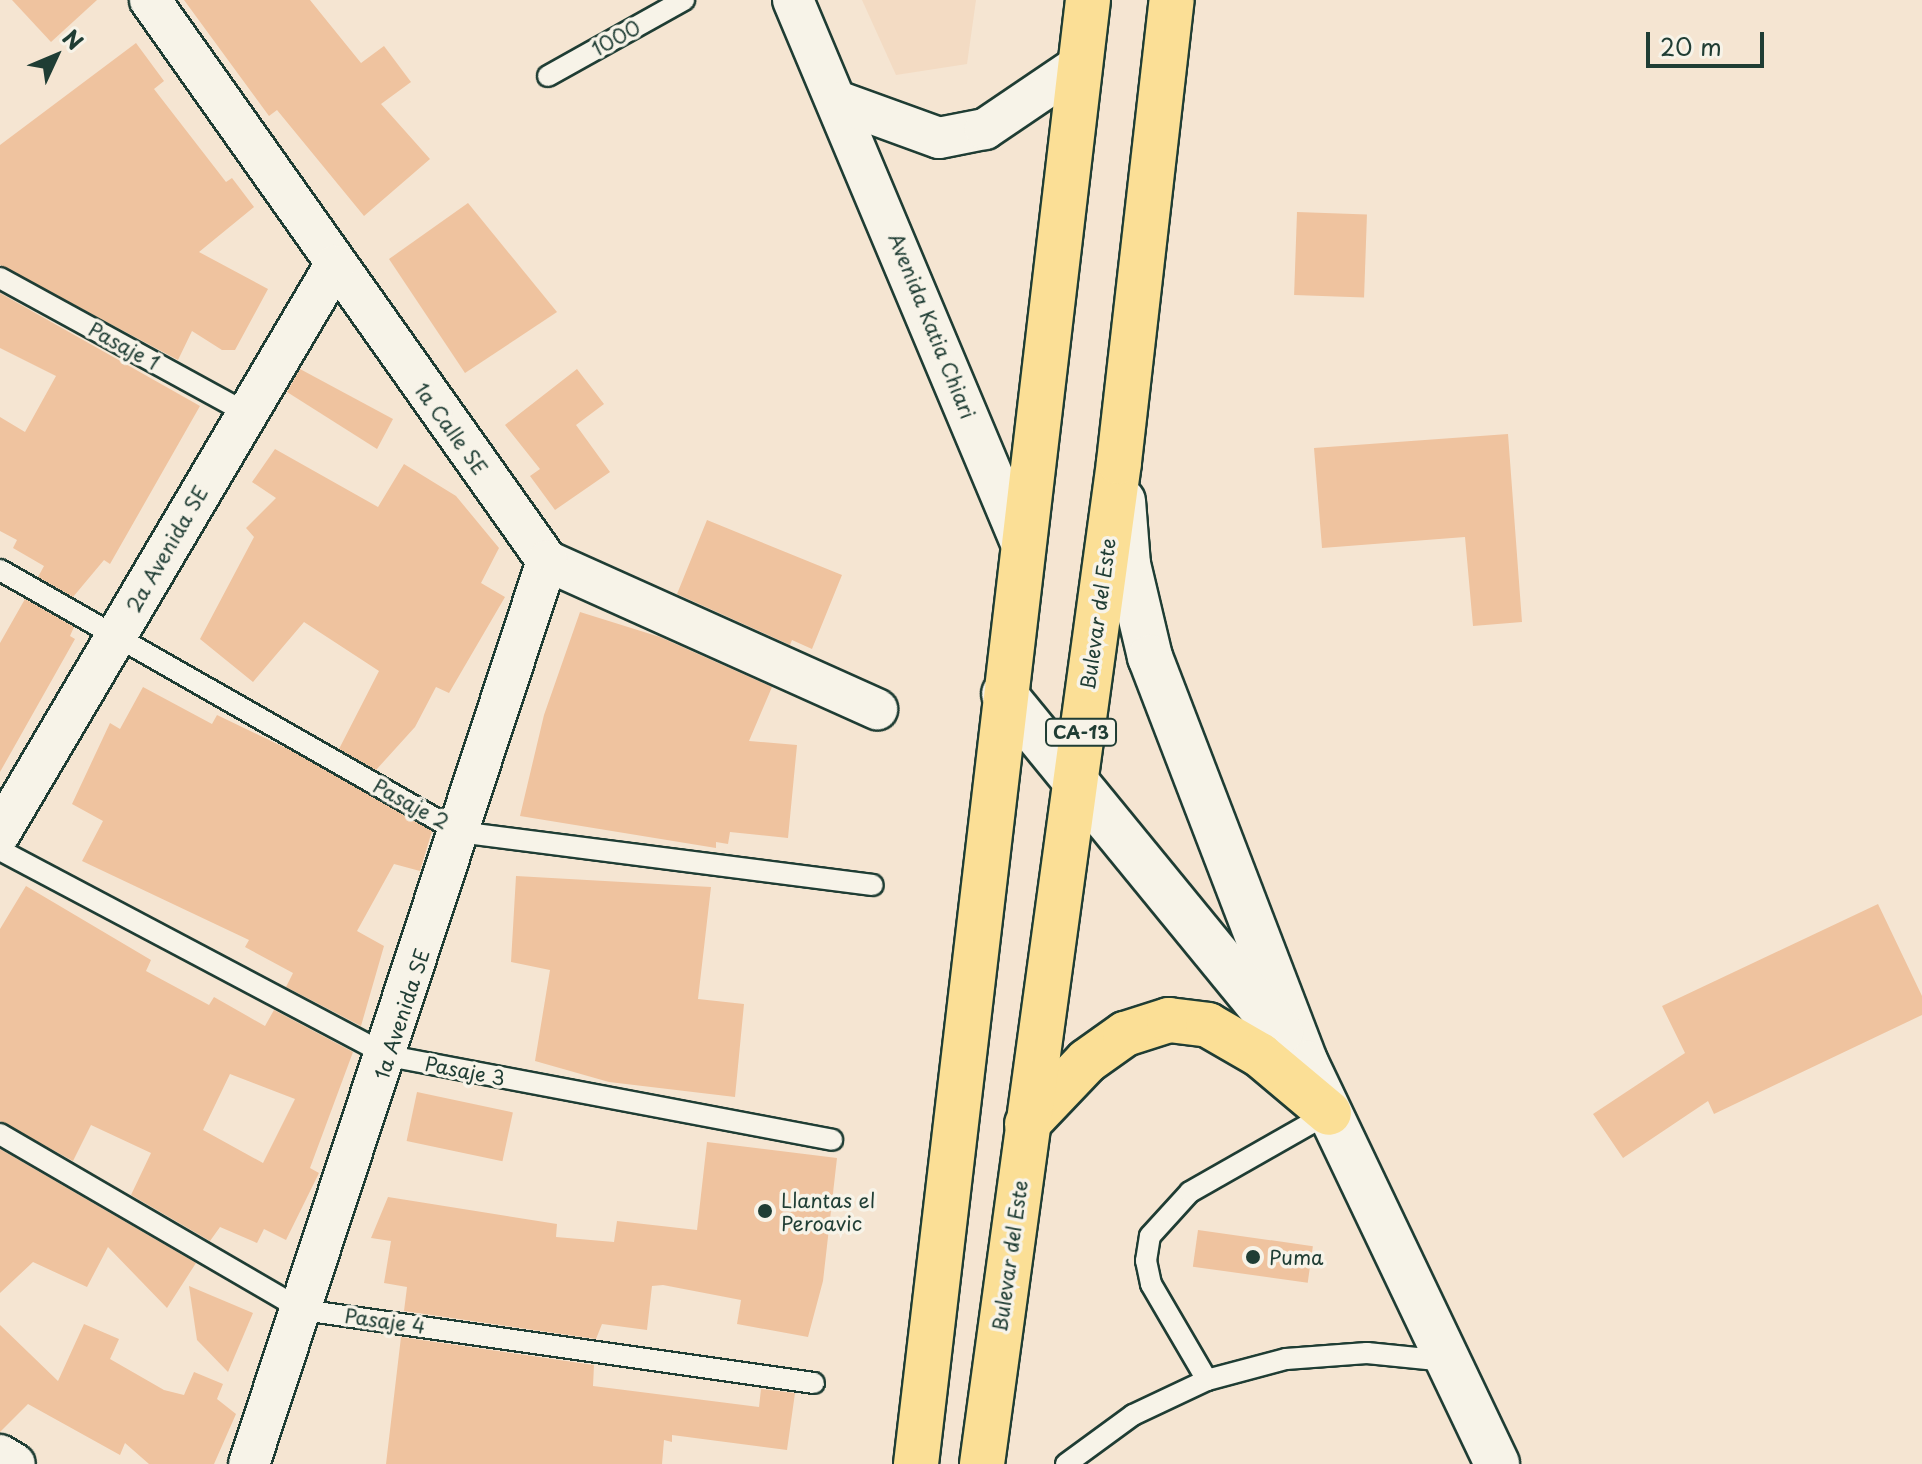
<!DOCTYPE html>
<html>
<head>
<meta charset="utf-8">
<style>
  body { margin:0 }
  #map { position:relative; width:1922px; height:1464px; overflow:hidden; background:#f5e5d2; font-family:"Playpen Sans",sans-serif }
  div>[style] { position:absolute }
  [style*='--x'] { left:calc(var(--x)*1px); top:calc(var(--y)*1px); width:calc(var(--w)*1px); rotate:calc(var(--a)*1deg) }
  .built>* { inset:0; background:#f3dbc3 }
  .building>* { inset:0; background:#efc39f; transform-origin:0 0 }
  .roads { filter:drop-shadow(2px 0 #1f3d34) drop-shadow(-2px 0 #1f3d34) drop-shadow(0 2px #1f3d34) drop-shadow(0 -2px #1f3d34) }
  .lane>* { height:20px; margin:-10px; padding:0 10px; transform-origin:10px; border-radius:10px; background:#f7f3e8 }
  .street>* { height:40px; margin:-20px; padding:0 20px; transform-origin:20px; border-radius:20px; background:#f7f3e8 }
  .secondary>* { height:44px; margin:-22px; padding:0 22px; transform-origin:22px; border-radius:22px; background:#f7f3e8 }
  .highway>* { height:44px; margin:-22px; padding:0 22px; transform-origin:22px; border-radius:22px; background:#fbdf96 }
  .dots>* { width:22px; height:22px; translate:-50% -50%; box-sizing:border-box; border:4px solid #f7f3e8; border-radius:50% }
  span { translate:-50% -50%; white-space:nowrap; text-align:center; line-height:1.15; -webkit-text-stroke:7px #f7f3e8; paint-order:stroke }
  .shield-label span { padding:2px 6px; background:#f7f3e8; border:2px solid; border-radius:6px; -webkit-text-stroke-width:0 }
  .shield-label { font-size:18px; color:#1f3d34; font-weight:700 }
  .street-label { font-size:20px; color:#1f3d34 }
  .poi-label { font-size:20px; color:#1f3d34 }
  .left { translate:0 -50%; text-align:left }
  .north { position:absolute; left:16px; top:16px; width:80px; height:80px; -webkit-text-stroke:6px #f7f3e8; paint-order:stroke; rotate:46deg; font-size:22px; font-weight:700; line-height:32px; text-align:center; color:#1f3d34 }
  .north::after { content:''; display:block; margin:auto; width:28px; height:36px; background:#1f3d34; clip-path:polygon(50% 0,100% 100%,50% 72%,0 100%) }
  .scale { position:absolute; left:1646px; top:32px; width:118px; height:36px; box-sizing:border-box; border:4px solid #1f3d34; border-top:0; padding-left:10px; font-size:24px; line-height:28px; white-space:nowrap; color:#1f3d34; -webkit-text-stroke:6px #f7f3e8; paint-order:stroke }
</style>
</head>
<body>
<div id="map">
  <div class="built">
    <div style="clip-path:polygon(862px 0,976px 0,967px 64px,896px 75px)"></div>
  </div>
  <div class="building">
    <div style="clip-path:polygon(12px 0,97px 0,51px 42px)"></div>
    <div style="clip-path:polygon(184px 0,310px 0,361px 63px,384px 46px,411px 82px,381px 104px,430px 159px,364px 216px,277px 110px,269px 116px)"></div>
    <div style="clip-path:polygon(136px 43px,164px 81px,154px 89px,226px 182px,232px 178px,254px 207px,199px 252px,268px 289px,235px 350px,222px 350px,192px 331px,178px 360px,0 265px,0 145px)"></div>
    <div style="clip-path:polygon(468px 203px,557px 312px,465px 373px,389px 259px)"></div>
    <div style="left:1297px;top:212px;width:70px;height:83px;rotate:2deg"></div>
    <div style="clip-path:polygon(0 293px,200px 406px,110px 564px,104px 560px,73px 597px,38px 577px,44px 566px,13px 548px,17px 540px,0 531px,0 417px,25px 432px,56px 376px,0 348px)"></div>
    <div style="clip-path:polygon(300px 369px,393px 419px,377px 449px,287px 392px)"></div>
    <div style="clip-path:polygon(577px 369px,604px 404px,576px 425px,610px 472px,555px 510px,530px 476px,540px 469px,505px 425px)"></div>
    <div style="clip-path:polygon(1508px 434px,1522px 622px,1473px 626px,1465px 537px,1322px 548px,1314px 448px)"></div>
    <div style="clip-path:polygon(275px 449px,378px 507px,404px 464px,456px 496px,499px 548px,481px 583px,505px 597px,449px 693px,436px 687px,415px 727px,376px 770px,339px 749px,379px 671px,304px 622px,253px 682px,200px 639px,254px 537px,246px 528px,276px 498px,252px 482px)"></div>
    <div style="clip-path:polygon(707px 520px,842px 575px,812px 649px,792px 640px,790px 645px,677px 594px)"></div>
    <div style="clip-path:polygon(25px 599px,74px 627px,70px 636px,75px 639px,0 772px,0 643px)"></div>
    <div style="clip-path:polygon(580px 612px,660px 637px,772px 687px,749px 741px,797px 745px,788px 838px,730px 832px,728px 844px,716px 842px,716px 848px,520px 816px,544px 715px)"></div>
    <div style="clip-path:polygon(143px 687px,212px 724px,217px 715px,290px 750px,432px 831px,420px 871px,394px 864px,357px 931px,384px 946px,361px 1026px,286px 987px,293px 973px,245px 947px,249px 940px,82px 861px,103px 821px,72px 804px,110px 723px,120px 729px)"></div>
    <div style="clip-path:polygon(516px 876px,711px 887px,698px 999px,744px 1004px,735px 1097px,609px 1082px,535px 1061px,550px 970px,511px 962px)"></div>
    <div style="clip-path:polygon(evenodd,26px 886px,151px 960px,146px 971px,209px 1005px,214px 997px,265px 1026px,274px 1010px,353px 1052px,310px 1168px,319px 1173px,286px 1240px,264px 1229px,257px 1243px,220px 1227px,210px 1241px,131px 1195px,151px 1153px,91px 1125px,73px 1161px,0 1121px,0 929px,26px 886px,230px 1074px,295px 1099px,263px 1163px,203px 1130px,230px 1074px)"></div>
    <div style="clip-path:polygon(1878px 904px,1922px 996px,1922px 1015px,1714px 1114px,1708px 1101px,1623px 1158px,1593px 1114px,1685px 1053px,1662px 1006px)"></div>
    <div style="left:417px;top:1092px;width:98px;height:50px;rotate:12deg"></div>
    <div style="clip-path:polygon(707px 1142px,837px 1158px,823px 1281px,808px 1337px,737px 1324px,741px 1300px,663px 1285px,652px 1286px,647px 1330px,602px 1324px,596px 1339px,404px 1311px,407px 1287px,384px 1283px,391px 1241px,371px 1238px,388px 1197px,557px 1224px,556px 1237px,614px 1242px,617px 1221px,697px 1230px)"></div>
    <div style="clip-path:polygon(0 1149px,196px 1263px,167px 1308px,108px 1247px,87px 1287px,33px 1262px,0 1293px)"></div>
    <div style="left:1198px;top:1230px;width:116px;height:37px;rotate:8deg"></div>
    <div style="clip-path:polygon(189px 1286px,253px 1313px,228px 1372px,197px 1340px)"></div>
    <div style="clip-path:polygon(84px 1324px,119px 1339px,110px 1359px,164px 1390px,184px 1395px,194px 1372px,223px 1384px,217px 1399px,236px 1414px,214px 1464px,149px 1464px,125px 1443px,120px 1455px,28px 1404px,0 1432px,0 1325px,58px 1381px)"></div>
    <div style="clip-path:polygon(401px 1337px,594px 1365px,593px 1386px,759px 1407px,761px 1389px,795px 1393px,787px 1450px,672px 1435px,672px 1442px,664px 1440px,662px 1464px,386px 1464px)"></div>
  </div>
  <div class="roads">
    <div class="lane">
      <div style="--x:548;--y:76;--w:156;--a:-29.2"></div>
      <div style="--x:0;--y:278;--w:281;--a:28.7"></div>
      <div style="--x:0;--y:570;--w:529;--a:29.72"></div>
      <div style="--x:459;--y:832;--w:417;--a:7.3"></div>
      <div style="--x:0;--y:850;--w:440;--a:27.9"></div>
      <div style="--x:389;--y:1056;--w:451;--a:10.7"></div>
      <div style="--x:0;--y:1134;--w:350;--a:30.2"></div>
      <div style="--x:303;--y:1310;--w:516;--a:8.13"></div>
      <div style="--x:1207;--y:1380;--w:111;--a:-120.3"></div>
      <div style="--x:1151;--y:1284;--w:24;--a:-102"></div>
      <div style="--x:1146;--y:1261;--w:25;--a:-81"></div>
      <div style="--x:1150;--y:1236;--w:59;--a:-47.7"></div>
      <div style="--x:1190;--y:1192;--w:160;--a:-29.6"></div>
      <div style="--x:1066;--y:1464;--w:83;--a:-36.2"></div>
      <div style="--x:1133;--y:1415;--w:82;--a:-25.3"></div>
      <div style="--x:1207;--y:1380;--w:82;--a:-14.9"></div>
      <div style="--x:1286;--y:1359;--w:81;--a:-4.2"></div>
      <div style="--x:1367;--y:1353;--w:80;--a:5.7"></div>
    </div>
    <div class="street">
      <div style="--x:150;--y:0;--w:687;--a:54.71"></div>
      <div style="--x:547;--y:561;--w:362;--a:24.2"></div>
      <div style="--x:793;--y:0;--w:597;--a:67.22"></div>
      <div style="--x:840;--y:102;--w:105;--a:20"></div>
      <div style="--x:939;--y:138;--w:47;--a:-11.1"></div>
      <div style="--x:985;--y:129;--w:112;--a:-34.1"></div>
      <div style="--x:0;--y:833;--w:659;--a:-59.47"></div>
      <div style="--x:0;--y:1455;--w:17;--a:31"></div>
      <div style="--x:249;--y:1464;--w:951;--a:-71.74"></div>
    </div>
    <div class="secondary">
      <div style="--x:1123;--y:501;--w:63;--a:85.5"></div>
      <div style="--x:1128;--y:564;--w:96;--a:76.7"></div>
      <div style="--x:1150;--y:657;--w:435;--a:69"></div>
      <div style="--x:1306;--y:1063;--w:444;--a:64.5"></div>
      <div style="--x:1004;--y:694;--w:437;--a:50.7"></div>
    </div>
    <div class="highway">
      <div style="--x:1027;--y:1124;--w:87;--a:-46.4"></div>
      <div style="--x:1087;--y:1061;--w:47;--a:-35.4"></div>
      <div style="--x:1125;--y:1034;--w:46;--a:-17.7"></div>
      <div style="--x:1169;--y:1020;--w:39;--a:7"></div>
      <div style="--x:1208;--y:1025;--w:60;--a:30"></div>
      <div style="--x:1260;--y:1055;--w:90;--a:40"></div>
      <div style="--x:916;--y:1464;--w:1474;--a:-83.3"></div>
      <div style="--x:982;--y:1464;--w:1011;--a:-82.21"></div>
      <div style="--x:1119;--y:462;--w:465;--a:-83.5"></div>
    </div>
  </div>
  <div class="dots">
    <div style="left:765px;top:1211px;background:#1f3d34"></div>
    <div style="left:1253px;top:1257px;background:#1f3d34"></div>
  </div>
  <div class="shield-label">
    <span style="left:1081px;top:732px">CA-13</span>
  </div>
  <div class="street-label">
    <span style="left:616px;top:38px;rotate:-29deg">1000</span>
    <span style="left:932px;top:326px;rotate:68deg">Avenida Katia Chiari</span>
    <span style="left:124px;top:346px;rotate:29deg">Pasaje 1</span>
    <span style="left:451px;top:429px;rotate:54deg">1a Calle SE</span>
    <span style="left:167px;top:549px;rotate:-60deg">2a Avenida SE</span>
    <span style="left:1098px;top:614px;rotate:-82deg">Bulevar del Este</span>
    <span style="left:411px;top:804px;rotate:29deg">Pasaje 2</span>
    <span style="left:402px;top:1014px;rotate:-72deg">1a Avenida SE</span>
    <span style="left:465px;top:1071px;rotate:11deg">Pasaje 3</span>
    <span style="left:1010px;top:1256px;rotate:-82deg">Bulevar del Este</span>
    <span style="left:385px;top:1321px;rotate:8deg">Pasaje 4</span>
  </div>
  <div class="poi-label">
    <span class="left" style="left:781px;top:1212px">Llantas el<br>Peroavic</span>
    <span class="left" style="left:1269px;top:1257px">Puma</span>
  </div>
  <div class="north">N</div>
  <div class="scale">20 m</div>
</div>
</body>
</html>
